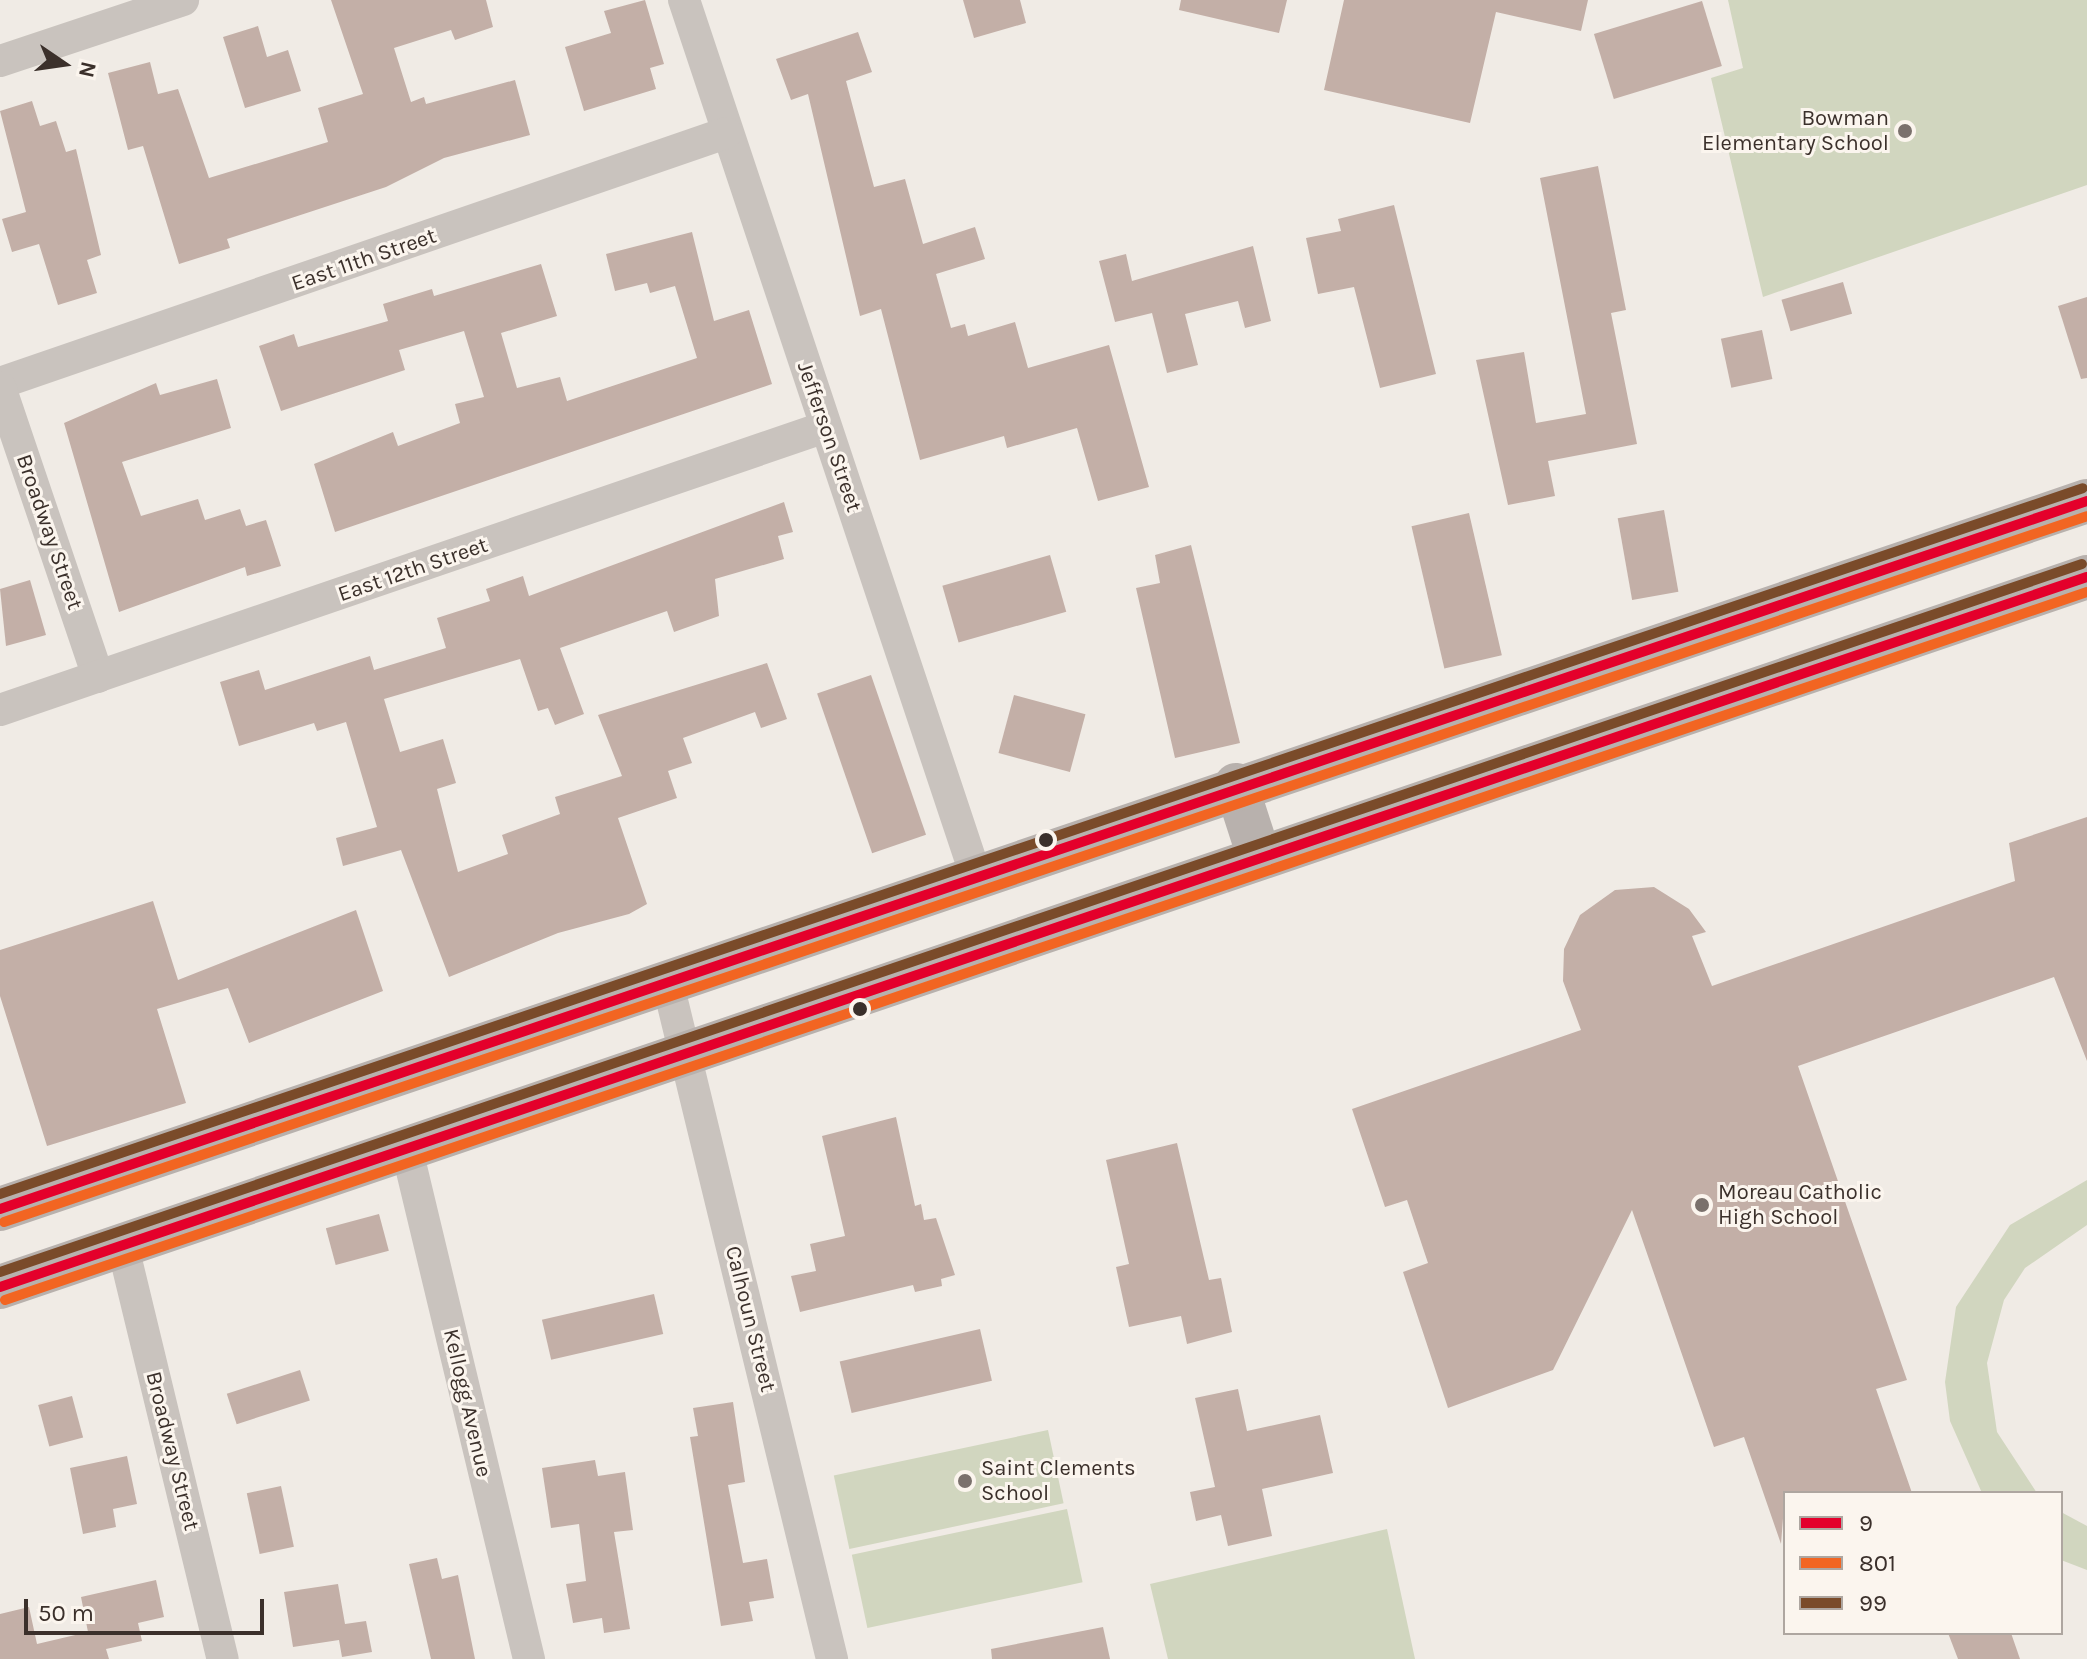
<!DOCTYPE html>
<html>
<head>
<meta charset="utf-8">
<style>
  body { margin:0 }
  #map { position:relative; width:2087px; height:1659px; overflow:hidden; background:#f0ebe5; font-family:Karla,sans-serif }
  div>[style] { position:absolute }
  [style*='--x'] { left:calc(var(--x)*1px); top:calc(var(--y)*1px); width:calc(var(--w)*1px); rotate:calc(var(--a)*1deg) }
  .green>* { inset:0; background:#d1d6bf; transform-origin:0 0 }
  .building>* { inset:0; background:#c3afa7; transform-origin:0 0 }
  .street>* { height:32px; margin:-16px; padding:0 16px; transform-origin:16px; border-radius:16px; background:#c9c3be }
  .primary>* { height:44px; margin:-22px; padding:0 22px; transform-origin:22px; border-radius:22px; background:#b8b1ad }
  .bus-1>* { height:10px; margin:-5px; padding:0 5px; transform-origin:5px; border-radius:5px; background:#e4002b }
  .bus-2>* { height:10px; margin:-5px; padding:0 5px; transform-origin:5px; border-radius:5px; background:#f26522 }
  .bus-3>* { height:10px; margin:-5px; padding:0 5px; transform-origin:5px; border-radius:5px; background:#7a4b2a }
  .dots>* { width:22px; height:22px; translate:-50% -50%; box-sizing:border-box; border:4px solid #fbf5ee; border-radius:50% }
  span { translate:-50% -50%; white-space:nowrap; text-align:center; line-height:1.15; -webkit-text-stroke:6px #fbf5ee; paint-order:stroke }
  .poi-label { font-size:22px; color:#3b302b }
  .right { translate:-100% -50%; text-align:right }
  .left { translate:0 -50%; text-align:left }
  .street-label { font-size:22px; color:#3b302b }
  .legend { position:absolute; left:1783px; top:1491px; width:280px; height:144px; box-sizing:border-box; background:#fbf5ee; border:2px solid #aea6a0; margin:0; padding:10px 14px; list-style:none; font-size:24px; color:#3b302b }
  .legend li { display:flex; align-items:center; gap:16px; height:40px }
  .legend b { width:40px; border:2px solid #aea6a0 }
  .north { position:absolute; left:24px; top:24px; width:80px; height:80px; -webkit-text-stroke:6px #fbf5ee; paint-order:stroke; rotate:103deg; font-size:22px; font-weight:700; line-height:32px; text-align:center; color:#3b302b }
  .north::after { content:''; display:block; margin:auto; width:28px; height:36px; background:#3b302b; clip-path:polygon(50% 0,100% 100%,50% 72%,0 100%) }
  .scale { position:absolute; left:24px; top:1599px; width:240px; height:36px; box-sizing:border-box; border:4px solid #3b302b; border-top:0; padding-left:10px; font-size:24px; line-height:28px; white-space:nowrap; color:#3b302b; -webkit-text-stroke:6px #fbf5ee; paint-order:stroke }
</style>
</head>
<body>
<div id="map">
  <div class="green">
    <div style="clip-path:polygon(1728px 0,2087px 0,2087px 185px,1763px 297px,1711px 78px,1743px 68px)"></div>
    <div style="clip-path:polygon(2087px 1180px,2087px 1225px,2025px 1268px,2004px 1300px,1987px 1363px,1997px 1432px,2037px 1493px,1982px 1493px,1950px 1421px,1945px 1382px,1956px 1307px,2010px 1225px)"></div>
    <div style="left:1048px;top:1430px;width:75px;height:219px;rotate:78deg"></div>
    <div style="left:1067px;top:1509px;width:75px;height:220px;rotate:78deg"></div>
    <div style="clip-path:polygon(2061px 1512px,2087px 1526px,2087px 1570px,2061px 1560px)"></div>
    <div style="clip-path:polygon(1387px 1529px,1415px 1659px,1168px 1659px,1150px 1584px)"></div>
  </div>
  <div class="building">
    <div style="clip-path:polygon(331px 0,486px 0,493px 27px,455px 40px,451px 30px,394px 48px,411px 102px,424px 97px,426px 104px,515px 80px,530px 135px,444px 158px,386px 187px,227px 239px,230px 248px,179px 264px,143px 146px,128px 150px,108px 73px,150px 62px,158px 94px,178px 89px,209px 178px,328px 142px,318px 108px,363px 94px)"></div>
    <div style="clip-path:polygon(645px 0,664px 64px,650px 68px,656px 89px,584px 111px,565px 47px,611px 33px,604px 11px)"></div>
    <div style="clip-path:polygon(963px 0,1020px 0,1026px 23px,974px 38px)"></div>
    <div style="clip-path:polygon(1181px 0,1287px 0,1279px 33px,1179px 10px)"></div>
    <div style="clip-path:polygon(1344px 0,1588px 0,1581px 31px,1496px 12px,1470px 123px,1324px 90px)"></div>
    <div style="left:1702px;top:1px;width:68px;height:113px;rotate:73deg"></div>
    <div style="clip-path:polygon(258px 26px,267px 57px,288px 50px,301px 91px,245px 108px,223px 37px)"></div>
    <div style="clip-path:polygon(858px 32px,872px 72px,846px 81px,874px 187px,905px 179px,923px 244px,975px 227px,985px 259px,936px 274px,951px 328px,965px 324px,968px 336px,1015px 322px,1028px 368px,1109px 345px,1149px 487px,1098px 501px,1077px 428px,1007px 448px,1004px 436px,920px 460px,881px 309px,860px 316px,808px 94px,791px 100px,776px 59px)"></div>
    <div style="clip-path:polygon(32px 101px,40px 126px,56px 121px,66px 152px,76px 149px,101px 255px,87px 260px,97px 293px,58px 305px,39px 244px,12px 252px,2px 219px,26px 212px,0 111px)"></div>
    <div style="clip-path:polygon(1598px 166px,1626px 310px,1611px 313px,1637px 444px,1548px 461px,1555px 496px,1508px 505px,1476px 360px,1524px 352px,1536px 423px,1586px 414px,1540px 178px)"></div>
    <div style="clip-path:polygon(1394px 205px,1436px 374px,1380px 388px,1354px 287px,1318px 294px,1306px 238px,1341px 231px,1338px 219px)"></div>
    <div style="clip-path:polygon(692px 232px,714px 321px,749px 310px,772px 384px,335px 532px,314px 464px,393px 432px,398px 446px,460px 423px,455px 404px,484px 397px,464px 331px,399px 350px,405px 370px,281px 411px,259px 346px,294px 334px,298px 347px,388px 321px,383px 304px,432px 289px,434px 296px,541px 264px,557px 316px,501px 333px,517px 388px,560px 377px,567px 401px,697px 358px,675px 286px,650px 293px,647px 283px,615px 291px,606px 254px)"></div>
    <div style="clip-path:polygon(1253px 246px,1271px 321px,1245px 328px,1238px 301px,1185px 314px,1198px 365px,1167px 373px,1152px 313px,1115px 322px,1099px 261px,1126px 254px,1132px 281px)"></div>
    <div style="left:1843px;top:282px;width:33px;height:64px;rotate:74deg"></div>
    <div style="clip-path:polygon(2087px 297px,2087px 378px,2081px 379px,2058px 306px)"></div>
    <div style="left:1762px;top:330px;width:50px;height:42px;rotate:78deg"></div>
    <div style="clip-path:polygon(217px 379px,231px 428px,122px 462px,141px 516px,198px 499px,205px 520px,240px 509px,246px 526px,266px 520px,281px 566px,247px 576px,245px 567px,119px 612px,64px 423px,156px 383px,160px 395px)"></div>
    <div style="clip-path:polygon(784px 502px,793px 532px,778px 536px,784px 559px,715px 579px,719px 616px,674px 632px,667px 611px,560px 648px,584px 714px,555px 725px,548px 708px,538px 711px,520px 659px,384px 699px,400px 752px,443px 739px,456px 783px,437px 789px,458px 872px,508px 854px,502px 835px,560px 814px,555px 797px,622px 776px,598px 715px,767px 663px,787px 719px,761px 728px,755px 712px,683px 738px,692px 763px,668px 771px,677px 798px,618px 818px,647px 904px,629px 914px,558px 933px,449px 977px,401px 850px,343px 866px,336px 838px,377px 827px,346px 722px,317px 731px,314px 723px,239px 746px,220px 682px,259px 670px,265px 690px,370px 656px,374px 670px,446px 648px,437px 618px,490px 601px,486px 589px,523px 576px,529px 596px)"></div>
    <div style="left:1664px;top:510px;width:83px;height:47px;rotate:80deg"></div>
    <div style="left:1469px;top:513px;width:146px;height:59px;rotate:77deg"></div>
    <div style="clip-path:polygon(1191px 545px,1240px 743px,1175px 758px,1136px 588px,1160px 583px,1155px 555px)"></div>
    <div style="left:1050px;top:555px;width:59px;height:112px;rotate:74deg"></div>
    <div style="clip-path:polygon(30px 580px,46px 635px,6px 646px,0 589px)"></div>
    <div style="left:871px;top:675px;width:169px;height:57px;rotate:71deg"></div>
    <div style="left:1014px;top:695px;width:74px;height:60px;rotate:15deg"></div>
    <div style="clip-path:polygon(2087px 817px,2087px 1061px,2054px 977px,1798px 1066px,1907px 1380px,1876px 1389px,1912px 1493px,1785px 1493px,1781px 1544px,1744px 1437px,1714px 1447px,1632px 1210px,1553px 1370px,1448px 1408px,1403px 1272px,1428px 1263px,1407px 1200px,1385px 1207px,1352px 1109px,1581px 1030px,1563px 981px,1564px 949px,1580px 915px,1615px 890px,1654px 887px,1689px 909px,1706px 932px,1692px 936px,1712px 986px,2015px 881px,2009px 843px)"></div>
    <div style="clip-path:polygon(153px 901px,178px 980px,356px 910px,383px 991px,249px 1043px,228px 988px,157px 1009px,186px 1103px,47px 1146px,0 996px,0 950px)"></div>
    <div style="clip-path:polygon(896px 1117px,915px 1206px,921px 1204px,924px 1220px,936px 1218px,955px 1275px,941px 1279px,942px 1286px,915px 1292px,913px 1285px,800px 1312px,791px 1276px,816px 1271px,810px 1244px,845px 1236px,822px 1136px)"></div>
    <div style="clip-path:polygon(1177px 1143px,1209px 1280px,1221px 1278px,1232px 1332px,1187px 1344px,1181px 1316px,1129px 1327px,1116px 1267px,1129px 1264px,1106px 1160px)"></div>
    <div style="left:379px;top:1214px;width:38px;height:55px;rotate:75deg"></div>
    <div style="left:654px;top:1294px;width:41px;height:115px;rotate:77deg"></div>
    <div style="left:980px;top:1329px;width:53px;height:144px;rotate:77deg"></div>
    <div style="left:300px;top:1370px;width:32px;height:77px;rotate:72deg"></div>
    <div style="clip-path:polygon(1238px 1389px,1247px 1431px,1320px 1415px,1333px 1473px,1262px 1489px,1272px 1536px,1228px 1546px,1221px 1515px,1196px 1521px,1190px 1492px,1215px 1487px,1195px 1398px)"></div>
    <div style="left:72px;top:1396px;width:43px;height:35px;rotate:75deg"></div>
    <div style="clip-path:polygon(733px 1402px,745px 1482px,728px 1485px,743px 1563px,767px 1559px,774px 1598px,749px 1602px,753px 1621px,721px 1626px,690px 1437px,698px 1436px,693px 1408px)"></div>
    <div style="clip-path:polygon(127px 1456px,137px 1504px,113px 1509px,116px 1527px,83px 1534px,70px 1468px)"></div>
    <div style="clip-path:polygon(595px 1460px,598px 1476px,625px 1472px,633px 1530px,614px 1532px,630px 1629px,604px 1633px,602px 1618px,573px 1623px,566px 1584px,586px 1581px,579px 1524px,551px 1528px,542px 1468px)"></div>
    <div style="left:281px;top:1486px;width:62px;height:35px;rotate:78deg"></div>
    <div style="clip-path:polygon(437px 1558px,442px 1579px,458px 1575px,475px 1659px,431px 1659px,409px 1564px)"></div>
    <div style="clip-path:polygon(156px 1580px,164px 1617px,138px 1623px,142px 1641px,106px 1649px,109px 1659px,0 1659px,0 1614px,29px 1607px,37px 1644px,88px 1632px,81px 1597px)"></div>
    <div style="clip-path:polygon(338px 1584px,345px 1624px,366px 1621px,372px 1652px,342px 1657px,339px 1640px,293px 1647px,284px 1592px)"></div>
    <div style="clip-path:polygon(1103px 1627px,1110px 1659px,992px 1659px,991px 1649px)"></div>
    <div style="clip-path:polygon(1948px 1633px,2011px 1633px,2020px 1659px,1958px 1659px)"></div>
  </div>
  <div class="street">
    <div style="--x:684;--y:0;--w:920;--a:71.57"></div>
    <div style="--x:0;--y:61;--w:193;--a:-18.4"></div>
    <div style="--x:0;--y:383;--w:768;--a:-19"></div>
    <div style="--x:0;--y:387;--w:306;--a:71.3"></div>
    <div style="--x:0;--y:710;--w:872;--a:-18.93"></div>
    <div style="--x:667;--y:980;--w:699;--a:76.34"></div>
    <div style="--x:406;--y:1146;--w:528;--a:76.52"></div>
    <div style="--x:122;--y:1243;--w:428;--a:76.4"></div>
  </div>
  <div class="primary">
    <div style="--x:1236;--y:785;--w:75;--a:72.1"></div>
    <div style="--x:0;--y:1209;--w:2204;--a:-18.74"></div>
    <div style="--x:0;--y:1287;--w:2204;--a:-18.79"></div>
  </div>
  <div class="bus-1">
    <div style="--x:0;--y:1209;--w:2204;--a:-18.74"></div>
    <div style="--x:0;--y:1287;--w:2204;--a:-18.79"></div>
  </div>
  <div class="bus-2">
    <div style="--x:4;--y:1222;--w:2199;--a:-18.72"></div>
    <div style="--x:5;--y:1300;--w:2199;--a:-18.78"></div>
  </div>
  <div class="bus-3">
    <div style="--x:0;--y:1194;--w:2199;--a:-18.72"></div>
    <div style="--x:0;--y:1272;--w:2199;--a:-18.78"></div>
  </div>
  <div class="dots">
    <div style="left:1905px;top:131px;background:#7a716c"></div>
    <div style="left:1046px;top:840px;background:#3b302b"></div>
    <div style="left:860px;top:1009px;background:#3b302b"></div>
    <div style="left:1702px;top:1205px;background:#7a716c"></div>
    <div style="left:965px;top:1481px;background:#7a716c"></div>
  </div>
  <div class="poi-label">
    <span class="right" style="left:1889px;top:131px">Bowman<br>Elementary School</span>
    <span class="left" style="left:1718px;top:1205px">Moreau Catholic<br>High School</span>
    <span class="left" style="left:981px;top:1481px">Saint Clements<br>School</span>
  </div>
  <div class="street-label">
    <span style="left:364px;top:260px;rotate:-19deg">East 11th Street</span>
    <span style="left:829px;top:437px;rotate:71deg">Jefferson Street</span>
    <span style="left:49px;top:532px;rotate:71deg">Broadway Street</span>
    <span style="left:413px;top:570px;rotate:-19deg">East 12th Street</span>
    <span style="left:750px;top:1319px;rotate:76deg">Calhoun Street</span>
    <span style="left:467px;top:1403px;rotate:77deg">Kellogg Avenue</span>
    <span style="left:172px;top:1451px;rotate:76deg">Broadway Street</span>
  </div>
  <ul class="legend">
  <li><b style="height:10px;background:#e4002b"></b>9</li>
  <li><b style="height:10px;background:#f26522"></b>801</li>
  <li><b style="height:10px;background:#7a4b2a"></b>99</li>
  </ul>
  <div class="north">N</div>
  <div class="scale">50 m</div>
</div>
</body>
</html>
